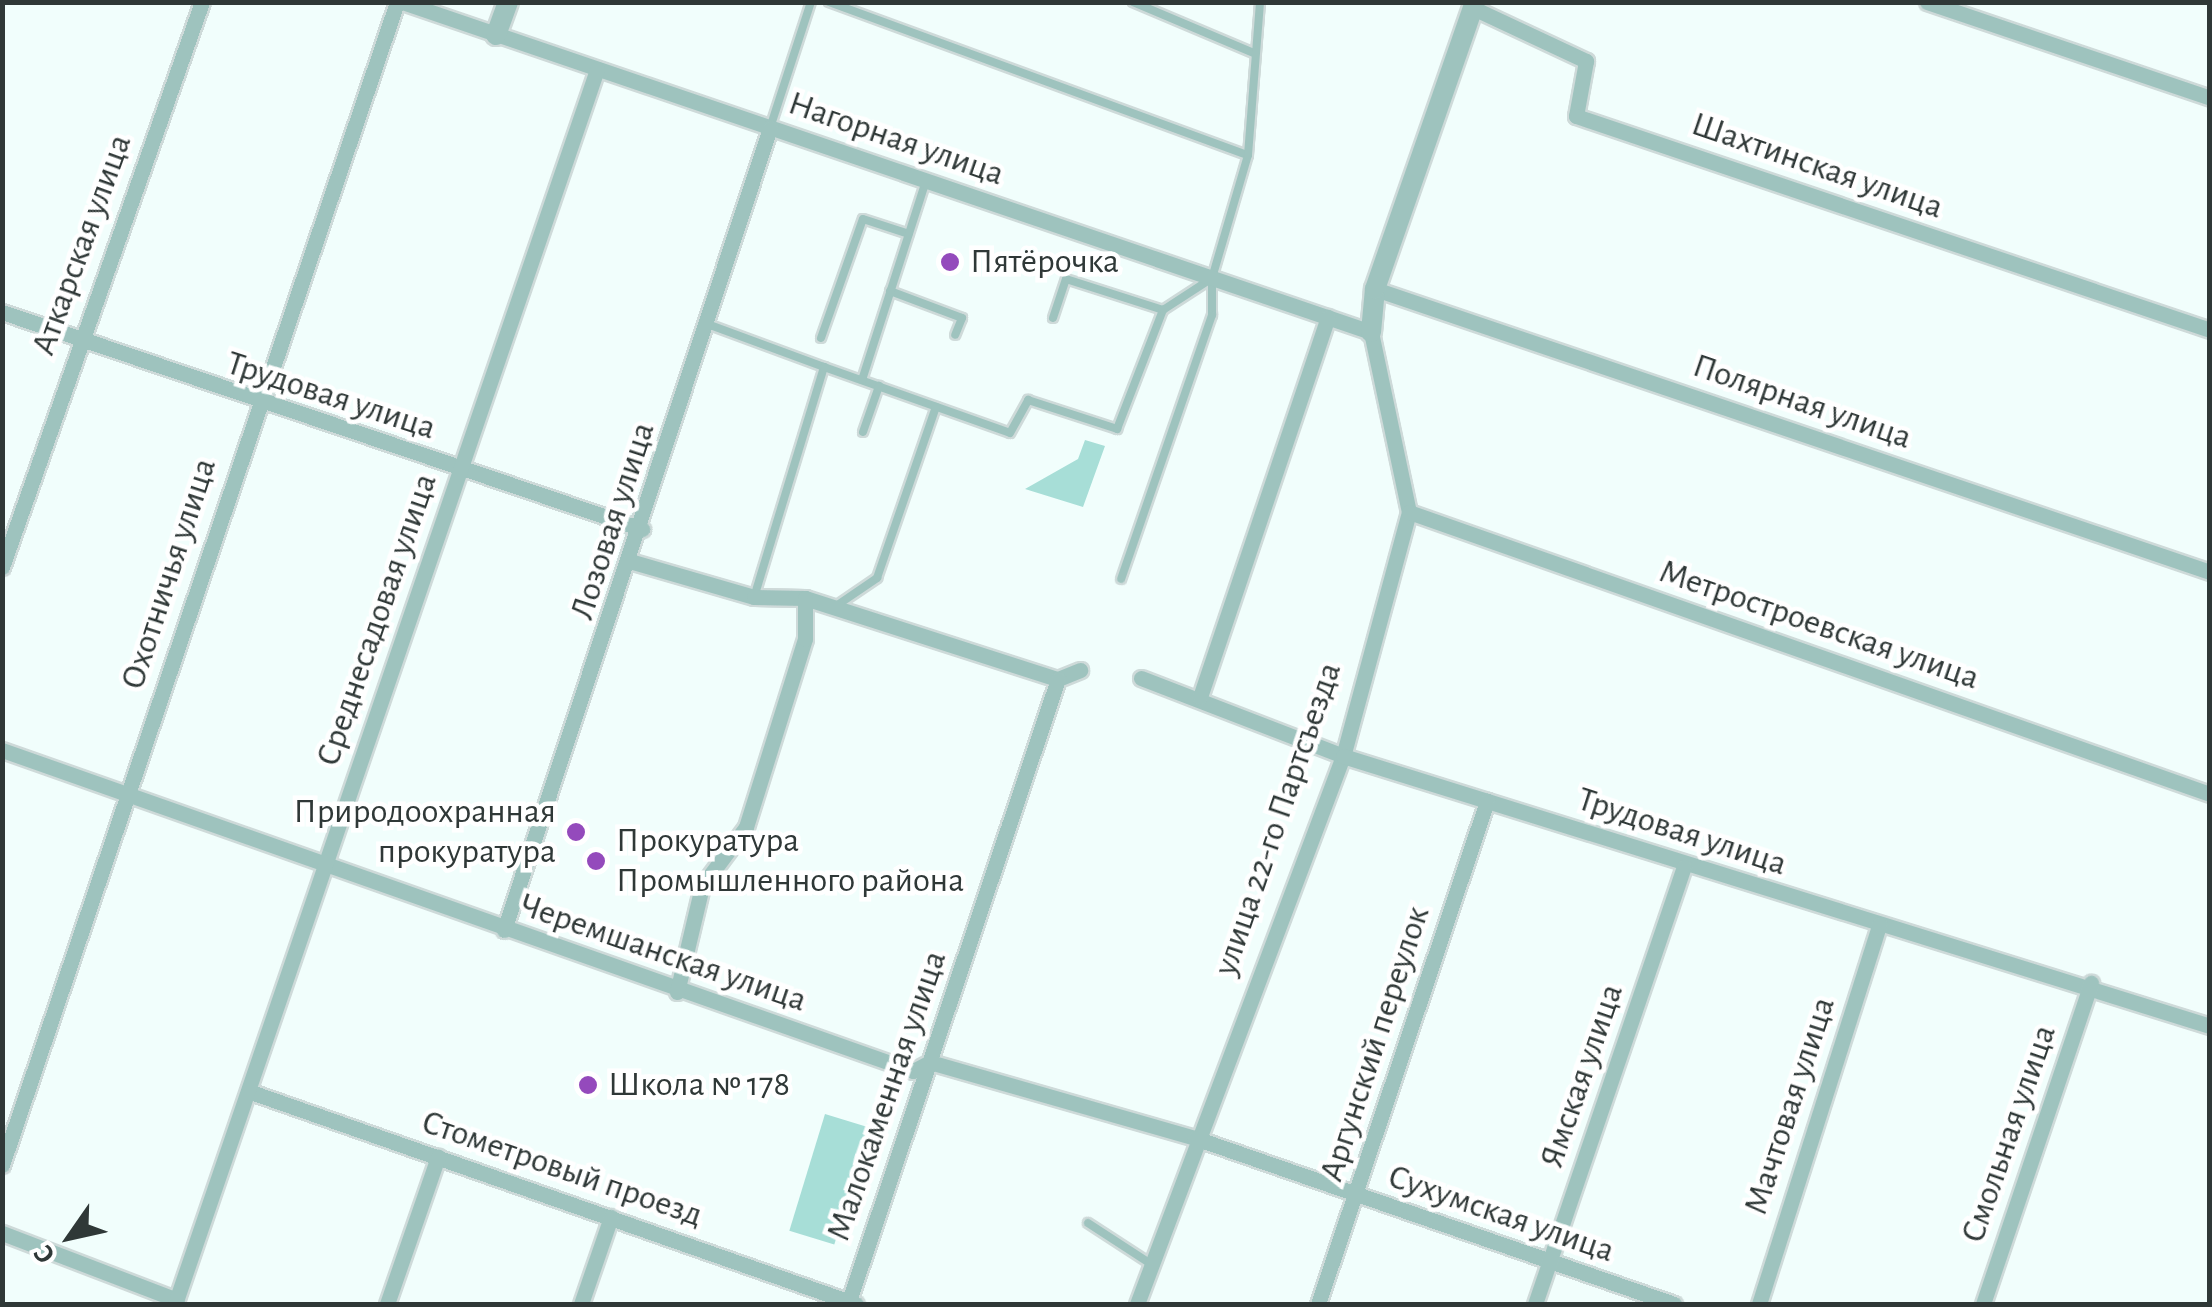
<!DOCTYPE html>
<html>
<head>
<meta charset="utf-8">
<style>
  body { margin:0 }
  #map { position:relative; width:2212px; height:1307px; overflow:hidden; background:#f1fefc; font-family:"Alegreya Sans",sans-serif }
  div>[style] { position:absolute }
  [style*='--x'] { left:calc(var(--x)*1px); top:calc(var(--y)*1px); width:calc(var(--w)*1px); rotate:calc(var(--a)*1deg) }
  .green>* { inset:0; background:#a7ded7; transform-origin:0 0 }
  .roads { filter:drop-shadow(2px 0 #cedad9) drop-shadow(-2px 0 #cedad9) drop-shadow(0 2px #cedad9) drop-shadow(0 -2px #cedad9) }
  .service>* { height:8px; margin:-4px; padding:0 4px; transform-origin:4px; border-radius:4px; background:#9ec3be }
  .minor>* { height:15px; margin:-7.5px; padding:0 7.5px; transform-origin:7.5px; border-radius:7.5px; background:#9ec3be }
  .tertiary>* { height:20px; margin:-10px; padding:0 10px; transform-origin:10px; border-radius:10px; background:#9ec3be }
  .dots>* { width:28px; height:28px; translate:-50% -50%; box-sizing:border-box; border:5px solid #fff; border-radius:50% }
  span { translate:-50% -50%; white-space:nowrap; text-align:center; line-height:1.15; -webkit-text-stroke:9px #fff; paint-order:stroke }
  .street-label { font-size:35px; color:#2f3837 }
  .poi-label { font-size:35px; color:#2f3837 }
  .left { translate:0 -50%; text-align:left }
  .right { translate:-100% -50%; text-align:right }
  .frame { position:absolute; inset:0; border:5px solid #2f3837; pointer-events:none }
  .north { position:absolute; left:20px; top:1187px; width:100px; height:100px; -webkit-text-stroke:8px #fff; paint-order:stroke; rotate:236deg; font-size:28px; font-weight:700; line-height:40px; text-align:center; color:#2f3837 }
  .north::after { content:''; display:block; margin:auto; width:35px; height:45px; background:#2f3837; clip-path:polygon(50% 0,100% 100%,50% 72%,0 100%) }
</style>
</head>
<body>
<div id="map">
  <div class="green">
    <div style="clip-path:polygon(1085px 440px,1105px 446px,1083px 507px,1025px 489px,1078px 459px)"></div>
    <div style="left:825px;top:1114px;width:47px;height:122px;rotate:17deg"></div>
  </div>
  <div class="roads">
    <div class="service">
      <div style="--x:829;--y:2;--w:446;--a:20.1"></div>
      <div style="--x:1248;--y:155;--w:128;--a:106.3"></div>
      <div style="--x:1212;--y:278;--w:37;--a:90"></div>
      <div style="--x:1212;--y:315;--w:279;--a:109"></div>
      <div style="--x:1133;--y:2;--w:131;--a:22.9"></div>
      <div style="--x:770;--y:128;--w:133;--a:-72"></div>
      <div style="--x:1248;--y:155;--w:153;--a:-85.5"></div>
      <div style="--x:890;--y:291;--w:77;--a:20.6"></div>
      <div style="--x:962;--y:318;--w:18;--a:112"></div>
      <div style="--x:1053;--y:318;--w:41;--a:-71.6"></div>
      <div style="--x:1066;--y:279;--w:102;--a:17.7"></div>
      <div style="--x:707;--y:324;--w:125;--a:20.2"></div>
      <div style="--x:824;--y:367;--w:240;--a:106.9"></div>
      <div style="--x:821;--y:338;--w:126;--a:-70.6"></div>
      <div style="--x:863;--y:219;--w:48;--a:18.1"></div>
      <div style="--x:824;--y:367;--w:197;--a:19.5"></div>
      <div style="--x:1010;--y:433;--w:38;--a:-61"></div>
      <div style="--x:1028;--y:400;--w:94;--a:18"></div>
      <div style="--x:1117;--y:429;--w:128;--a:-68.9"></div>
      <div style="--x:1163;--y:310;--w:59;--a:-33.1"></div>
      <div style="--x:862;--y:380;--w:209;--a:-72.2"></div>
      <div style="--x:863;--y:432;--w:49;--a:-70.8"></div>
      <div style="--x:836;--y:606;--w:50;--a:-34.3"></div>
      <div style="--x:877;--y:578;--w:181;--a:-71"></div>
      <div style="--x:1088;--y:1223;--w:75;--a:33.1"></div>
    </div>
    <div class="minor">
      <div style="--x:402;--y:2;--w:1024;--a:18.81"></div>
      <div style="--x:1371;--y:332;--w:184;--a:78.1"></div>
      <div style="--x:1409;--y:512;--w:253;--a:105.1"></div>
      <div style="--x:1343;--y:756;--w:585;--a:110.6"></div>
      <div style="--x:1927;--y:2;--w:299;--a:18.7"></div>
      <div style="--x:1473;--y:8;--w:125;--a:25.1"></div>
      <div style="--x:1586;--y:61;--w:56;--a:100.3"></div>
      <div style="--x:1576;--y:116;--w:669;--a:18.65"></div>
      <div style="--x:1375;--y:289;--w:882;--a:18.72"></div>
      <div style="--x:2;--y:312;--w:676;--a:18.73"></div>
      <div style="--x:1409;--y:512;--w:849;--a:19.4"></div>
      <div style="--x:633;--y:562;--w:126;--a:16.1"></div>
      <div style="--x:754;--y:597;--w:51;--a:1.1"></div>
      <div style="--x:805;--y:598;--w:266;--a:17.8"></div>
      <div style="--x:1058;--y:679;--w:24;--a:-22"></div>
      <div style="--x:2;--y:567;--w:599;--a:-70.51"></div>
      <div style="--x:1141;--y:678;--w:217;--a:21.1"></div>
      <div style="--x:1343;--y:756;--w:908;--a:17.3"></div>
      <div style="--x:1200;--y:697;--w:401;--a:-71.4"></div>
      <div style="--x:2;--y:750;--w:966;--a:19.41"></div>
      <div style="--x:913;--y:1071;--w:19;--a:-28"></div>
      <div style="--x:930;--y:1062;--w:276;--a:16"></div>
      <div style="--x:1195;--y:1138;--w:507;--a:19.11"></div>
      <div style="--x:504;--y:930;--w:845;--a:-71.65"></div>
      <div style="--x:677;--y:992;--w:109;--a:-76.7"></div>
      <div style="--x:702;--y:886;--w:74;--a:-53.3"></div>
      <div style="--x:746;--y:827;--w:197;--a:-72.6"></div>
      <div style="--x:805;--y:639;--w:41;--a:-90"></div>
      <div style="--x:248;--y:1091;--w:644;--a:19.31"></div>
      <div style="--x:2;--y:1165;--w:1228;--a:-71.24"></div>
      <div style="--x:2;--y:1233;--w:187;--a:20.9"></div>
      <div style="--x:175;--y:1304;--w:1305;--a:-71.13"></div>
      <div style="--x:387;--y:1304;--w:156;--a:-70.9"></div>
      <div style="--x:581;--y:1304;--w:92;--a:-71"></div>
      <div style="--x:848;--y:1304;--w:659;--a:-71.43"></div>
      <div style="--x:1318;--y:1304;--w:531;--a:-71.43"></div>
      <div style="--x:1535;--y:1304;--w:462;--a:-71.2"></div>
      <div style="--x:1759;--y:1304;--w:398;--a:-72.4"></div>
      <div style="--x:1983;--y:1304;--w:339;--a:-71.4"></div>
    </div>
    <div class="tertiary">
      <div style="--x:496;--y:35;--w:35;--a:-70"></div>
      <div style="--x:1371;--y:332;--w:43;--a:-84.7"></div>
      <div style="--x:1375;--y:289;--w:304;--a:-70.8"></div>
    </div>
  </div>
  <div class="dots">
    <div style="left:950px;top:262px;background:#944abc"></div>
    <div style="left:576px;top:832px;background:#944abc"></div>
    <div style="left:596px;top:861px;background:#944abc"></div>
    <div style="left:588px;top:1085px;background:#944abc"></div>
  </div>
  <div class="street-label">
    <span style="left:896px;top:139px;rotate:19deg">Нагорная улица</span>
    <span style="left:1817px;top:166px;rotate:19deg">Шахтинская улица</span>
    <span style="left:82px;top:245px;rotate:-70deg">Аткарская улица</span>
    <span style="left:331px;top:396px;rotate:18deg">Трудовая улица</span>
    <span style="left:1802px;top:402px;rotate:19deg">Полярная улица</span>
    <span style="left:613px;top:521px;rotate:-72deg">Лозовая улица</span>
    <span style="left:169px;top:574px;rotate:-72deg">Охотничья улица</span>
    <span style="left:377px;top:620px;rotate:-71deg">Среднесадовая улица</span>
    <span style="left:1819px;top:625px;rotate:19deg">Метростроевская улица</span>
    <span style="left:1278px;top:819px;rotate:-71deg">улица 22-го Партсъезда</span>
    <span style="left:1682px;top:832px;rotate:18deg">Трудовая улица</span>
    <span style="left:663px;top:953px;rotate:19deg">Черемшанская улица</span>
    <span style="left:1375px;top:1044px;rotate:-72deg">Аргунский переулок</span>
    <span style="left:1582px;top:1076px;rotate:-71deg">Ямская улица</span>
    <span style="left:887px;top:1096px;rotate:-71deg">Малокаменная улица</span>
    <span style="left:1790px;top:1106px;rotate:-72deg">Мачтовая улица</span>
    <span style="left:2009px;top:1134px;rotate:-71deg">Смольная улица</span>
    <span style="left:562px;top:1169px;rotate:19deg">Стометровый проезд</span>
    <span style="left:1501px;top:1214px;rotate:19deg">Сухумская улица</span>
  </div>
  <div class="poi-label">
    <span class="left" style="left:970px;top:262px">Пятёрочка</span>
    <span class="right" style="left:556px;top:832px">Природоохранная<br>прокуратура</span>
    <span class="left" style="left:616px;top:861px">Прокуратура<br>Промышленного района</span>
    <span class="left" style="left:608px;top:1085px">Школа № 178</span>
  </div>
  <div class="frame"></div>
  <div class="north">С</div>
</div>
</body>
</html>
